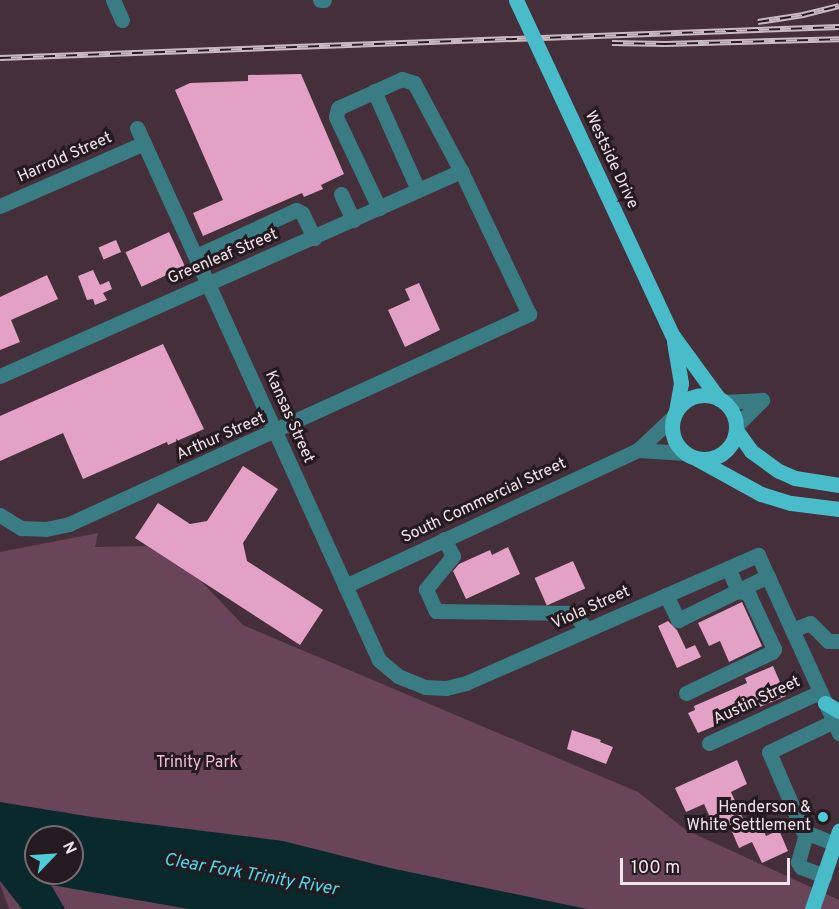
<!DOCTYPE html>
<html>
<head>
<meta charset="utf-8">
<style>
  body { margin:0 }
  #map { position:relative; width:839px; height:909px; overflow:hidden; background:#442f3a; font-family:Overpass,sans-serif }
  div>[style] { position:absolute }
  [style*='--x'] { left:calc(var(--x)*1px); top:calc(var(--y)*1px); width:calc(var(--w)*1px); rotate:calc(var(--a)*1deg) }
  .green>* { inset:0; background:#6a4459 }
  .water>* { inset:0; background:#09292c }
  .building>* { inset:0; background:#e4a1c6; transform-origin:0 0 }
  .minor>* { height:15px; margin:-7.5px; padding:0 7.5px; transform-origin:7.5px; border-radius:7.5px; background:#397c84 }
  .major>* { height:15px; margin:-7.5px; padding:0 7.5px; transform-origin:7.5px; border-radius:7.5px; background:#49bcc9 }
  .major>.ring { margin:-7.5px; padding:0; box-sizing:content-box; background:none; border:15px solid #49bcc9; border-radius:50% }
  .rail>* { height:6px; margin-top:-3px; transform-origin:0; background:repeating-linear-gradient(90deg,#241a20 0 11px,#cabac2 0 22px); box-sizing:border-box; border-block:2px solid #cabac2 }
  .major-bridge>* { height:15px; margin:-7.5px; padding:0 7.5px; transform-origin:7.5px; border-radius:7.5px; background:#49bcc9 }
  .dots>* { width:16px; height:16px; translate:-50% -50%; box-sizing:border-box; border:3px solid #241a20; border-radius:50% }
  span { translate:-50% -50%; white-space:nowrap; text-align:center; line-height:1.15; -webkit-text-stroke:6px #241a20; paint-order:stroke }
  .street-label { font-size:16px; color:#f3e4ec }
  .park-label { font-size:16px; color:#f5bedb }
  .poi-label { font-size:16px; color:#f3e4ec }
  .right { translate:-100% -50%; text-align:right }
  .water-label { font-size:18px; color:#4bdbec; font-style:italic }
  .north { position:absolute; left:24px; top:825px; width:60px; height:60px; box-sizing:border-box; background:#241a20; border:2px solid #776b72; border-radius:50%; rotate:65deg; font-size:16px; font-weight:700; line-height:24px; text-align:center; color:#f3e4ec }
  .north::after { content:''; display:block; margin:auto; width:21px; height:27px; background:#52cbd9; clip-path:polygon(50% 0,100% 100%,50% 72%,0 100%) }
  .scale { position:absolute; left:620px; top:858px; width:170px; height:27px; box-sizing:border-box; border:3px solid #f3e4ec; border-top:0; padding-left:8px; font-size:18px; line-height:21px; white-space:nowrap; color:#f3e4ec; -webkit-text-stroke:4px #241a20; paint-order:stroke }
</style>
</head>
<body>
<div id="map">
  <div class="green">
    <div style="clip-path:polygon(evenodd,98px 533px,95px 547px,147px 546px,201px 581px,243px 625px,638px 792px,686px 830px,839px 900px,839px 909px,9px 909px,0 884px,0 552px,98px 533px,36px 837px,72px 837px,72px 873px,36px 873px,36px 837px)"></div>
  </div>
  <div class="water">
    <div style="clip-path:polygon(evenodd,0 802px,92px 817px,283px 841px,390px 868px,587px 909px,189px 909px,51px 885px,65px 909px,22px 909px,0 881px,0 802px,36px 837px,72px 837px,72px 873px,36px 873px,36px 837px)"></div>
  </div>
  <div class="building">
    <div style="clip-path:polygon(301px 74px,344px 174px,321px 185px,323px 189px,304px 197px,302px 193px,203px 236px,193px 213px,223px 200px,175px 90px,190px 83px,248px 81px,248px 75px)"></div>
    <div style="left:169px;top:232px;width:38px;height:48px;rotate:65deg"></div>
    <div style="left:116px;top:240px;width:13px;height:19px;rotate:67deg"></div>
    <div style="clip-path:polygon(93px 270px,100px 285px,109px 281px,112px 289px,103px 293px,107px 300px,95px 305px,93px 299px,87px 300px,78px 276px)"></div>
    <div style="clip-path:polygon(47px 275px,58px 299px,11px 320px,20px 342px,0 350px,0 297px)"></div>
    <div style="clip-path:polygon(419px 283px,440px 330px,405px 347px,388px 310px,410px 300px,405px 289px)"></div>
    <div style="clip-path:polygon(163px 344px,204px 429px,168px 445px,167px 442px,83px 479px,63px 433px,0 461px,0 416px)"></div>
    <div style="clip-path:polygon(243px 466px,278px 489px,243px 543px,247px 561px,323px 610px,300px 645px,135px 538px,158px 503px,190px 524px,207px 521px)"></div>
    <div style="clip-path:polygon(508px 547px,520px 574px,466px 599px,453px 571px,459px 564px,490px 550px,492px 555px)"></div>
    <div style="left:573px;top:561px;width:30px;height:42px;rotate:66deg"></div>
    <div style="clip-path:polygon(742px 602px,762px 646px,729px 662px,720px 641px,709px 646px,698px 623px)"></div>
    <div style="clip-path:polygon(668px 621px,677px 630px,686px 649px,695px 645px,701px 657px,677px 668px,658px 626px)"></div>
    <div style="clip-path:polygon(773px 666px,786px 696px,698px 733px,688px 713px,695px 710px,694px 706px,747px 683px,745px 678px)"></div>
    <div style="clip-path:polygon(572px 730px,601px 740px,600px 742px,613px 747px,606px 764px,567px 749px)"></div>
    <div style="clip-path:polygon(737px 760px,747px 784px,731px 792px,744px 821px,757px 815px,766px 836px,779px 830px,788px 851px,762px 863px,752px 842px,739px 848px,730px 827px,717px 833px,704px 804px,686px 812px,675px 788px)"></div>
  </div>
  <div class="minor">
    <div style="--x:113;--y:0;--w:22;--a:66"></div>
    <div style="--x:320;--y:0;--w:4;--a:0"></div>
    <div style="--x:374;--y:91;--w:108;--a:66"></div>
    <div style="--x:137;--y:128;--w:584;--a:65.54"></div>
    <div style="--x:379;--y:660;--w:25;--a:40"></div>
    <div style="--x:398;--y:676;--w:29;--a:22"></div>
    <div style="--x:425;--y:687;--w:21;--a:3"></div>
    <div style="--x:446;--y:688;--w:21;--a:-14"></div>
    <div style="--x:466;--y:683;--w:319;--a:-23.7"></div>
    <div style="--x:758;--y:555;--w:196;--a:65.5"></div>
    <div style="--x:341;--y:194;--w:29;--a:65"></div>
    <div style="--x:0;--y:206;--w:157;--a:-23.6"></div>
    <div style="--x:196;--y:256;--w:110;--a:-24.7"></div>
    <div style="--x:296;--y:210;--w:7;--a:27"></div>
    <div style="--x:302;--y:213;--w:28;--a:64"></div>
    <div style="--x:0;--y:376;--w:505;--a:-23.97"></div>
    <div style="--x:724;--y:402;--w:38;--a:-3"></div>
    <div style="--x:736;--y:426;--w:37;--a:-45"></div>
    <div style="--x:638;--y:450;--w:48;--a:3.6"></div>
    <div style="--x:0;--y:515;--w:25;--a:32"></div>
    <div style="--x:21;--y:528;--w:25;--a:2"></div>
    <div style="--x:46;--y:529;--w:24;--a:-12"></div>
    <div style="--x:69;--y:524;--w:506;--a:-24.54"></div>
    <div style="--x:529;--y:314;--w:158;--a:-115.4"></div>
    <div style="--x:461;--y:171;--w:100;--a:-118.1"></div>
    <div style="--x:414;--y:83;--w:13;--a:-162"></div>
    <div style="--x:402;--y:79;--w:70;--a:155.6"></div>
    <div style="--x:338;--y:108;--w:9;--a:103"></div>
    <div style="--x:336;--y:117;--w:101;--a:64.7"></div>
    <div style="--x:444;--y:539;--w:19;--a:62"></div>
    <div style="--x:453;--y:556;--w:43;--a:129.3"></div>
    <div style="--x:426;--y:589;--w:24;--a:66"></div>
    <div style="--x:436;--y:611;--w:138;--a:0.8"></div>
    <div style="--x:574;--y:613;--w:20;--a:53"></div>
    <div style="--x:345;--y:586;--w:323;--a:-24.9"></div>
    <div style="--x:638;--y:450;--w:50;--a:-43.4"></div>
    <div style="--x:666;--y:595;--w:28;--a:64"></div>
    <div style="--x:678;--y:620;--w:100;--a:-26.1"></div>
    <div style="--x:792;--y:630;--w:19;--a:-21"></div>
    <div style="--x:810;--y:623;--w:25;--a:45"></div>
    <div style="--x:828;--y:641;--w:11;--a:0"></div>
    <div style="--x:686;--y:693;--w:95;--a:-25.5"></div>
    <div style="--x:772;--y:652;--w:4;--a:-56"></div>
    <div style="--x:774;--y:649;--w:62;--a:-114.9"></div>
    <div style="--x:748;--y:593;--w:10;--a:-169"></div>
    <div style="--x:738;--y:591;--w:25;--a:-113"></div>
    <div style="--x:834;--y:721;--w:72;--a:154.5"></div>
    <div style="--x:769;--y:752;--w:86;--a:66.7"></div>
    <div style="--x:803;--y:831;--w:35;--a:22"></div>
    <div style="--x:709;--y:743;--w:122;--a:-24.7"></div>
    <div style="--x:806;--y:834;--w:29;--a:106"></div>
    <div style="--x:798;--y:862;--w:6;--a:59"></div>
    <div style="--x:801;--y:867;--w:25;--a:21"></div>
  </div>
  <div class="major">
    <div style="--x:673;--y:336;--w:78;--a:53.9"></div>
    <div style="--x:674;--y:342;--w:42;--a:80.3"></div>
    <div style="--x:681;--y:383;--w:28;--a:100"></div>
    <div class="ring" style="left:672px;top:395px;width:49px;height:49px"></div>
    <div style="--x:736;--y:430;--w:26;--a:54"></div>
    <div style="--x:751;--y:451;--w:34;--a:36"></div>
    <div style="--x:779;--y:471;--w:17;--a:24"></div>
    <div style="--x:795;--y:478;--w:45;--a:9"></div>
    <div style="--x:697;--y:459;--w:73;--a:28.7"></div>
    <div style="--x:761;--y:494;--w:31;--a:17"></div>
    <div style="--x:791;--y:503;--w:48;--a:7.1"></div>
    <div style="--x:825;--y:703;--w:16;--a:30"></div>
    <div style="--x:812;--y:909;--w:83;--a:-70.9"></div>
  </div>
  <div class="rail">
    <div style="--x:758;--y:22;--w:46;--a:-8.8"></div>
    <div style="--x:803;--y:15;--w:37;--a:-14"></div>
    <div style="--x:612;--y:43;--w:53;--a:1.1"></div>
    <div style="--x:665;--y:44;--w:174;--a:-1.6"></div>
    <div style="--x:0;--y:58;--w:840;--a:-2.12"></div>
  </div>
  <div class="major-bridge">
    <div style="--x:516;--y:0;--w:371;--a:65"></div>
  </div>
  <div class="dots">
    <div style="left:823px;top:817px;background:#52cbd9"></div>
  </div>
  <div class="street-label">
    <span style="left:65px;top:158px;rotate:-24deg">Harrold Street</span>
    <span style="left:611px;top:160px;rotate:65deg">Westside Drive</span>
    <span style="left:223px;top:257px;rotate:-23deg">Greenleaf Street</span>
    <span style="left:289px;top:417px;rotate:66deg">Kansas Street</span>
    <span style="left:221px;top:437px;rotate:-24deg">Arthur Street</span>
    <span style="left:484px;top:501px;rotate:-25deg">South Commercial Street</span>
    <span style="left:591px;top:608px;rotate:-24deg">Viola Street</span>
    <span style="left:757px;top:701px;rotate:-25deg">Austin Street</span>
  </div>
  <div class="park-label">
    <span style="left:197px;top:763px">Trinity Park</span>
  </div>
  <div class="poi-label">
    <span class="right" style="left:811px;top:817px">Henderson &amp;<br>White Settlement</span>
  </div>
  <div class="water-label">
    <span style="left:251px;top:876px;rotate:10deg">Clear Fork Trinity River</span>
  </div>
  <div class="north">N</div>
  <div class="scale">100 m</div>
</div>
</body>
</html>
